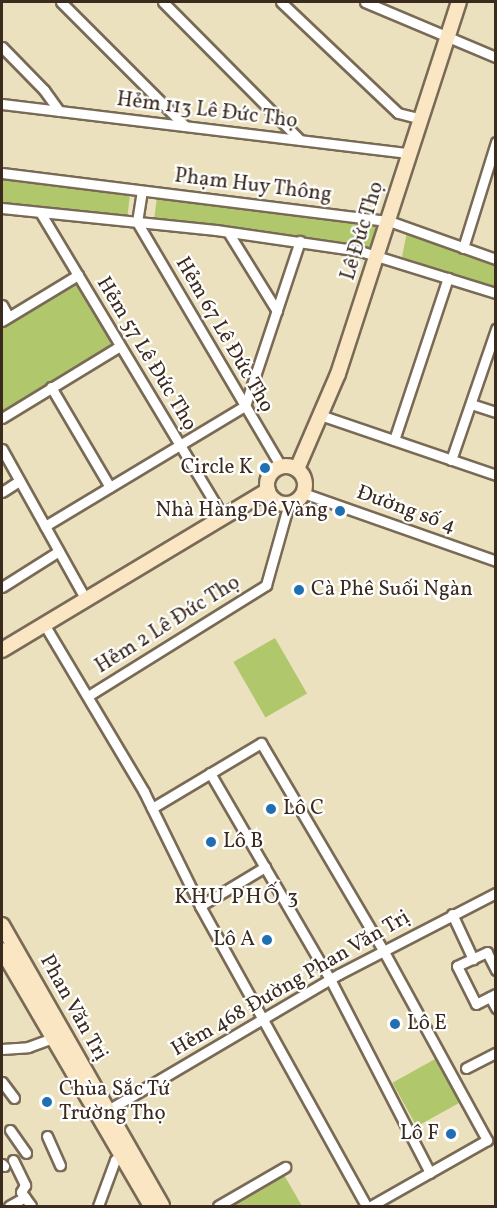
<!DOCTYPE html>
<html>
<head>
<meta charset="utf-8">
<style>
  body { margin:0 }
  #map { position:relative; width:497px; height:1208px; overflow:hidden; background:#ece1bf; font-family:Vollkorn,serif }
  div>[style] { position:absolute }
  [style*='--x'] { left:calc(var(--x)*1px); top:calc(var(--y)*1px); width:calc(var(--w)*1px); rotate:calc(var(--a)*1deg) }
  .green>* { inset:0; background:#b0c76c; transform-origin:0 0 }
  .roads { filter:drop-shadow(2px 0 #796a56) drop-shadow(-2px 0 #796a56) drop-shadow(0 2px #796a56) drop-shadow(0 -2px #796a56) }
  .street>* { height:9px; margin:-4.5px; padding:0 4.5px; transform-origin:4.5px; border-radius:4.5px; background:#fff }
  .secondary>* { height:14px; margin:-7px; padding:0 7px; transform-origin:7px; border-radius:7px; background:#fbe6c4 }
  .secondary>.ring { margin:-7px; padding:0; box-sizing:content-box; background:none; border:14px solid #fbe6c4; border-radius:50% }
  .dots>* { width:16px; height:16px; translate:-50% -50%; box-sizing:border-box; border:3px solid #fff; border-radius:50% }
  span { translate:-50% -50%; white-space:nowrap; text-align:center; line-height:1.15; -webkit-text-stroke:4.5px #fff; paint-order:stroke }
  .street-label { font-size:21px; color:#3b2a1e }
  .poi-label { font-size:21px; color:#3b2a1e }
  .right { translate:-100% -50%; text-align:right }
  .left { translate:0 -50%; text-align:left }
  .neighbourhood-label { font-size:22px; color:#3b2a1e; letter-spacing:1.5px }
  .frame { position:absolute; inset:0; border:3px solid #3b2a1e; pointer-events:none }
</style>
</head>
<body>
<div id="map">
  <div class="green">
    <div style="left:2px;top:179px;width:129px;height:26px;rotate:7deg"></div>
    <div style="clip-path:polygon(157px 197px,382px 223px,372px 249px,154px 220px)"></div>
    <div style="clip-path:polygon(407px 232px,495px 263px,495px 289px,402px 257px)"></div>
    <div style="clip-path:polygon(78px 275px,120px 346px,2px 418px,2px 321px)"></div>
    <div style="left:275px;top:638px;width:64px;height:48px;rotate:60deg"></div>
    <div style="left:437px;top:1058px;width:50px;height:51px;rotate:61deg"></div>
    <div style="clip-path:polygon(280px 1168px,302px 1206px,225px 1206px)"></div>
  </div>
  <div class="roads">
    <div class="street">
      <div style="--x:61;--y:2;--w:175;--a:45"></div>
      <div style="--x:163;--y:2;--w:194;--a:45.2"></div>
      <div style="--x:281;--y:2;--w:161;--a:43.5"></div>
      <div style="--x:398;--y:113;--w:21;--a:14"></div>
      <div style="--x:365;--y:2;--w:142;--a:22.8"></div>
      <div style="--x:2;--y:47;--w:60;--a:45.7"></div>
      <div style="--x:44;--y:90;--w:26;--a:54"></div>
      <div style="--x:2;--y:104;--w:409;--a:6.9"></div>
      <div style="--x:2;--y:173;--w:390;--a:7.1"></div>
      <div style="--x:389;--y:221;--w:114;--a:19.6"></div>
      <div style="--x:2;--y:208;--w:215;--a:5.9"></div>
      <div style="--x:216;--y:230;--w:146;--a:8.3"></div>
      <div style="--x:360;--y:251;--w:142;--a:17.2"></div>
      <div style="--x:40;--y:212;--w:353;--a:59"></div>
      <div style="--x:137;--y:222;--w:283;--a:59.5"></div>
      <div style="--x:137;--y:222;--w:31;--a:-81"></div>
      <div style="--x:228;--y:232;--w:93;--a:58.2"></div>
      <div style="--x:463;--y:248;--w:111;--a:-72.7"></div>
      <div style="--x:2;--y:305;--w:13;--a:61"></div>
      <div style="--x:2;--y:321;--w:89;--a:-31.2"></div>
      <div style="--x:51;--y:387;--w:116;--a:59.5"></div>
      <div style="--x:471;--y:404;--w:26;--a:18"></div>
      <div style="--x:323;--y:416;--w:183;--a:18.8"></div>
      <div style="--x:2;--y:418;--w:138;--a:-31.4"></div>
      <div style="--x:394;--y:440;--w:171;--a:-71.6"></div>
      <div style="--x:2;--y:449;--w:171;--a:60.9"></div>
      <div style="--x:451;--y:460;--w:139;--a:-71"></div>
      <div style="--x:2;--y:492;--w:20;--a:-33"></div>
      <div style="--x:303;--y:493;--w:205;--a:19.4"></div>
      <div style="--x:45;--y:526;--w:233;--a:-31"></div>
      <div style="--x:245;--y:406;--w:174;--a:-71.6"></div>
      <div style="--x:2;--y:587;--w:67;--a:-32.3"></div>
      <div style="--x:44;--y:624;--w:196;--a:59.2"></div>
      <div style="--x:144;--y:792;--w:127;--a:63.8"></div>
      <div style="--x:200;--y:906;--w:343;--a:61"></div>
      <div style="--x:88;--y:696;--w:210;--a:-31.9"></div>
      <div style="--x:266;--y:585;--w:85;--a:-74.3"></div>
      <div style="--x:210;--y:773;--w:238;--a:59.8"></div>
      <div style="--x:330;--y:979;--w:218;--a:62.7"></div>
      <div style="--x:152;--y:808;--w:127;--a:-30.8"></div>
      <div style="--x:261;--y:743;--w:240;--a:59.5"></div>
      <div style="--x:383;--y:950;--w:217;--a:61.3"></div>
      <div style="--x:487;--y:1140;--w:133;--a:150.4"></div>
      <div style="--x:200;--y:906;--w:76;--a:-31"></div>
      <div style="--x:452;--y:914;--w:50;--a:65"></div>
      <div style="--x:496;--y:970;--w:20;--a:-117"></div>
      <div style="--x:487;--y:952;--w:33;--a:155"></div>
      <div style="--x:457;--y:966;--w:42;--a:63.4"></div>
      <div style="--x:476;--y:1004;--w:22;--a:-27"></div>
      <div style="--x:490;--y:997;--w:13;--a:61"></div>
      <div style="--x:2;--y:1049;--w:26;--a:-4"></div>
      <div style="--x:28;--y:1047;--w:27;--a:-20"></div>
      <div style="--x:466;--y:1068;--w:34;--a:-27"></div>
      <div style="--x:2;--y:1082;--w:20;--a:53"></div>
      <div style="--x:103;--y:1113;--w:274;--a:-30.5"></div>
      <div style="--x:339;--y:974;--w:177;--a:-27.3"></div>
      <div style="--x:10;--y:1130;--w:28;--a:55"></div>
      <div style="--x:47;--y:1136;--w:32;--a:66"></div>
      <div style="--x:13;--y:1160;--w:28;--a:64"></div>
      <div style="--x:25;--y:1185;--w:8;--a:120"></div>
      <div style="--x:21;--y:1192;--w:17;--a:54"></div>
      <div style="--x:2;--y:1164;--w:3;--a:45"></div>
      <div style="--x:9;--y:1206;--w:18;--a:-29"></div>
      <div style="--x:98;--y:1206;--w:49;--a:-69.7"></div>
      <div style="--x:115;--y:1160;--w:13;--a:-42"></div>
      <div style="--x:218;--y:1206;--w:78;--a:-30.2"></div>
    </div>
    <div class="secondary">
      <div class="ring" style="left:267px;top:466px;width:24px;height:24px"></div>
      <div style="--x:297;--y:469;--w:103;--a:-66.7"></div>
      <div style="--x:338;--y:374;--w:391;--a:-72"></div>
      <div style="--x:2;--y:650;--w:310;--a:-31"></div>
      <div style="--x:2;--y:925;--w:323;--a:60.3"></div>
      <div style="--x:2;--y:950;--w:296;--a:59.8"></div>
    </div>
  </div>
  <div class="dots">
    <div style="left:265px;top:468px;background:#1f6fb2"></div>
    <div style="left:340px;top:511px;background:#1f6fb2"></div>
    <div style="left:299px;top:590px;background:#1f6fb2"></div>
    <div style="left:271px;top:809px;background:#1f6fb2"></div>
    <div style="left:211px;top:842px;background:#1f6fb2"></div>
    <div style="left:267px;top:940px;background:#1f6fb2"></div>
    <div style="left:395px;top:1024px;background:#1f6fb2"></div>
    <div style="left:47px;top:1102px;background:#1f6fb2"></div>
    <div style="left:451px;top:1134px;background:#1f6fb2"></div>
  </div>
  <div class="street-label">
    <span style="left:207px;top:111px;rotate:7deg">Hẻm 113 Lê Đức Thọ</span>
    <span style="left:253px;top:186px;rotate:7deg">Phạm Huy Thông</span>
    <span style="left:363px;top:231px;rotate:-73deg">Lê Đức Thọ</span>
    <span style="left:224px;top:335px;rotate:60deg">Hẻm 67 Lê Đức Thọ</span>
    <span style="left:146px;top:354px;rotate:59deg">Hẻm 57 Lê Đức Thọ</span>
    <span style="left:406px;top:510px;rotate:20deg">Đường số 4</span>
    <span style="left:168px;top:625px;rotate:-32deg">Hẻm 2 Lê Đức Thọ</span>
    <span style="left:291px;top:984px;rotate:-30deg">Hẻm 468 Đường Phan Văn Trị</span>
    <span style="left:73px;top:1008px;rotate:61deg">Phan Văn Trị</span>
  </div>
  <div class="poi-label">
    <span class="right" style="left:253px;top:468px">Circle K</span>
    <span class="right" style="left:328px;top:511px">Nhà Hàng Dê Vàng</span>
    <span class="left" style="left:311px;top:590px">Cà Phê Suối Ngàn</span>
    <span class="left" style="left:283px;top:809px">Lô C</span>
    <span class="left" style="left:223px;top:842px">Lô B</span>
    <span class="right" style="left:255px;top:940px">Lô A</span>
    <span class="left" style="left:407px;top:1024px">Lô E</span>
    <span class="left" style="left:59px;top:1102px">Chùa Sắc Tứ<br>Trường Thọ</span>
    <span class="right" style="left:439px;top:1134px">Lô F</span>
  </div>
  <div class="neighbourhood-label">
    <span style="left:237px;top:898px">KHU PHỐ 3</span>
  </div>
  <div class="frame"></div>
</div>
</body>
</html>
